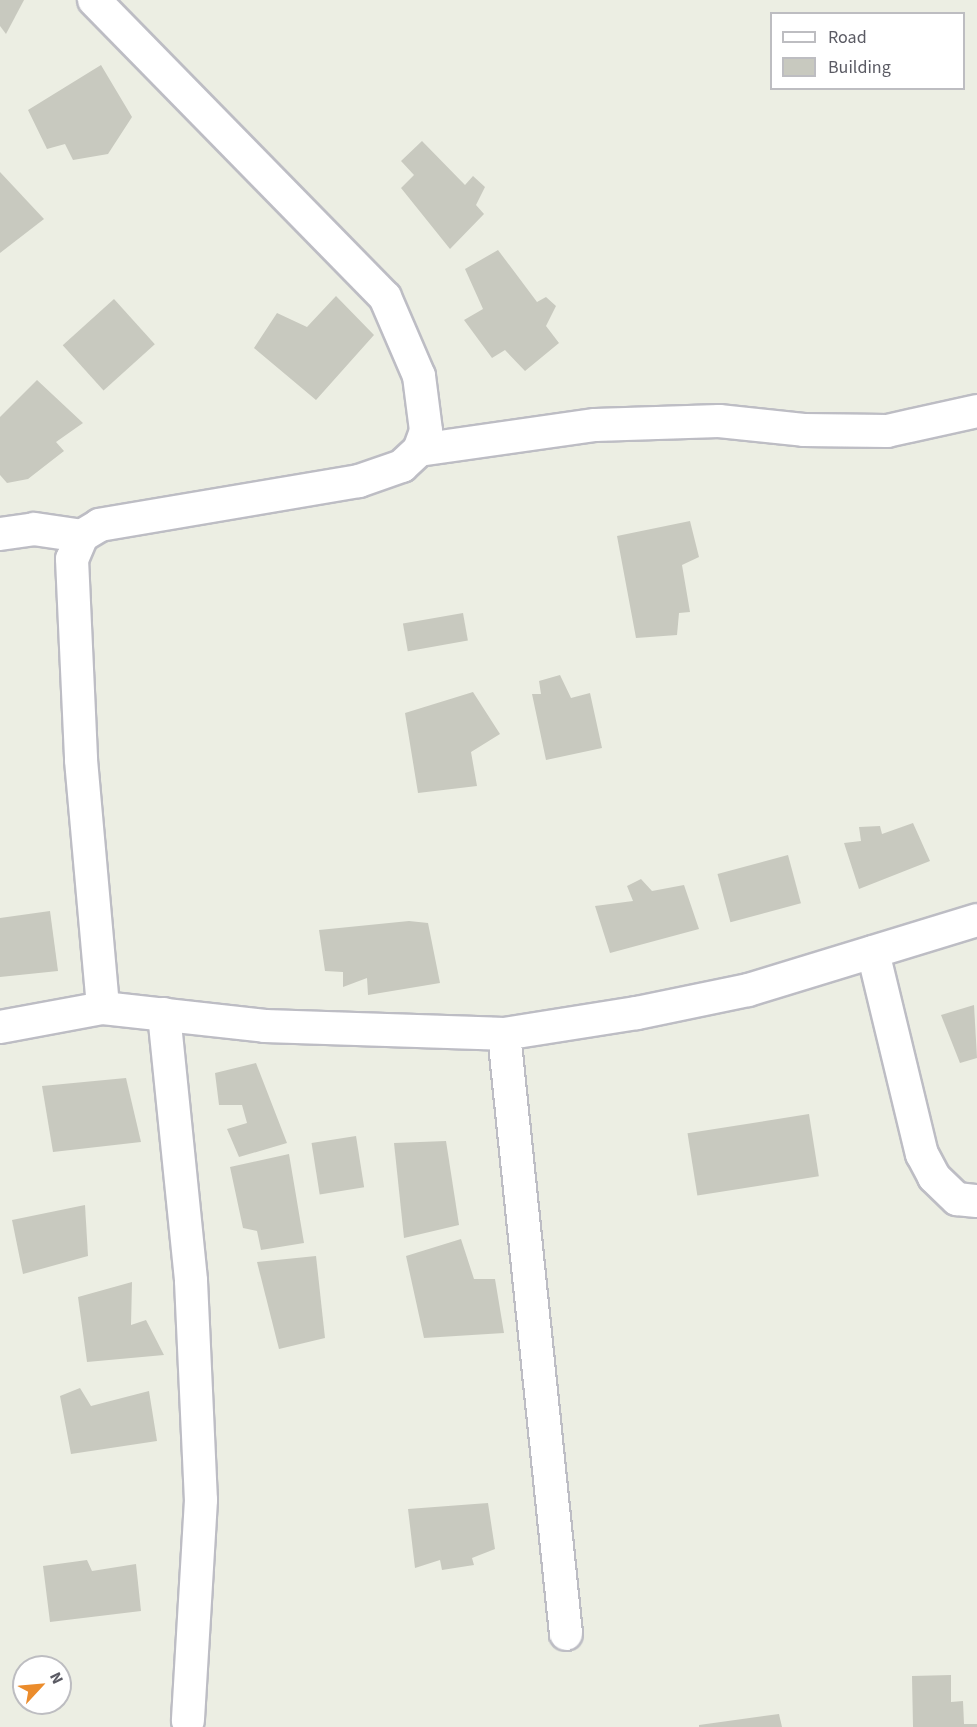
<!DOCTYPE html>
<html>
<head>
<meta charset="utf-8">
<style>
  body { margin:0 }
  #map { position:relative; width:977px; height:1727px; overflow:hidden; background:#eceee3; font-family:"Source Sans 3",sans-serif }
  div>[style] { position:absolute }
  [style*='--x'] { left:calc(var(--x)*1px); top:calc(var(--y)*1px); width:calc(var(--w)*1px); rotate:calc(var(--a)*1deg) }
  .building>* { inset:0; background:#c8c9bf; transform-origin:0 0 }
  .roads { filter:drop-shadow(2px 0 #bdbdc4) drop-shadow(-2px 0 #bdbdc4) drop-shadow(0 2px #bdbdc4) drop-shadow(0 -2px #bdbdc4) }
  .minor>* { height:32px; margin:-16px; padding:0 16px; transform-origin:16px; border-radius:16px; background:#fff }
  span { translate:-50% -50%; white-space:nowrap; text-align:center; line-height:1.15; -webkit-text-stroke:5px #fff; paint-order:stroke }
  .legend { position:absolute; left:770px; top:12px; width:195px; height:78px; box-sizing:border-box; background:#fff; border:2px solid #bdbdc1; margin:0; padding:8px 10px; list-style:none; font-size:18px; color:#5b5b64 }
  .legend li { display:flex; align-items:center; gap:12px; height:30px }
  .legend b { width:30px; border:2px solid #bdbdc1 }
  .north { position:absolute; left:12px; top:1655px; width:60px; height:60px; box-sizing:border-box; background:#fff; border:2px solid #bdbdc1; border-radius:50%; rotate:64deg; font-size:16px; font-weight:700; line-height:24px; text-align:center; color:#5b5b64 }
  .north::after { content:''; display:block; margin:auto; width:21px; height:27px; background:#eb8c2c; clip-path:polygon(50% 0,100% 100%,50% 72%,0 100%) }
</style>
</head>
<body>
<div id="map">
  <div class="building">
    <div style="clip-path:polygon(0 0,24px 0,6px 34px,0 26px)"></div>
    <div style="clip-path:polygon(101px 65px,132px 117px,108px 154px,73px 160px,65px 144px,47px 149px,28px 110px)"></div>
    <div style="clip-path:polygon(422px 141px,465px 185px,473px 176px,485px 187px,476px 205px,484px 214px,450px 249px,401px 188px,414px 175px,401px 161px)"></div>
    <div style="clip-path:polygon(0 172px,44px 219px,0 253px)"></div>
    <div style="clip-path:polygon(498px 250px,537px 302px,546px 297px,556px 306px,546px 326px,559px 343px,525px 371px,505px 350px,492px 358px,464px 320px,483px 309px,465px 269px)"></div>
    <div style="clip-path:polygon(336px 296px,374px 335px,316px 400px,254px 348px,277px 313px,307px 327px)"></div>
    <div style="left:114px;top:299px;width:61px;height:69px;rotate:48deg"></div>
    <div style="clip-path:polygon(37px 380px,83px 423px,56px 442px,64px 451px,28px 479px,7px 483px,0 475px,0 417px)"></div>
    <div style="clip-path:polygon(690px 521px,699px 557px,682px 565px,690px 612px,679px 613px,677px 635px,636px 638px,617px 536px)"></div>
    <div style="left:463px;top:613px;width:28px;height:61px;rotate:80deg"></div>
    <div style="clip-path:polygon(560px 675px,571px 698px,590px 693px,602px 748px,546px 760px,532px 694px,541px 694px,539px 681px)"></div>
    <div style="clip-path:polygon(473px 692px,500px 734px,471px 752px,477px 786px,418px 793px,405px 713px)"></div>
    <div style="clip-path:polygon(913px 823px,930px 861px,859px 889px,844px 843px,861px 841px,859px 827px,880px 826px,882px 834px)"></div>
    <div style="left:788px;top:855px;width:50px;height:73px;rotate:75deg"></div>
    <div style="clip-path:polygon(641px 879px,652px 891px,684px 885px,699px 929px,610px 953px,595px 906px,633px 901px,627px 886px)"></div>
    <div style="clip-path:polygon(50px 911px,58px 971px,0 977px,0 918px)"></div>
    <div style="clip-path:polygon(409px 921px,428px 923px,440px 983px,368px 995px,367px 978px,343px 987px,343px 972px,325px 971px,319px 930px)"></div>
    <div style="clip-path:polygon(974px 1005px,977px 1058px,960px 1063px,941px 1015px)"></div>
    <div style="clip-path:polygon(256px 1063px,287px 1143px,239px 1157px,227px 1129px,247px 1123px,242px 1105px,219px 1105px,215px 1073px)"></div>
    <div style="clip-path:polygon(126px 1078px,141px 1142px,53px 1152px,42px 1086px)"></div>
    <div style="left:809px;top:1114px;width:63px;height:123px;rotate:81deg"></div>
    <div style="left:356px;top:1136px;width:52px;height:45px;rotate:81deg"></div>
    <div style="clip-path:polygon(446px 1141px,459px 1225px,404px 1238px,394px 1143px)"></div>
    <div style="clip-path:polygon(289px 1154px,304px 1243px,261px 1250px,257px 1231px,243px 1228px,230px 1167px)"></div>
    <div style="clip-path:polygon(85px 1205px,88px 1256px,23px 1274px,12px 1220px)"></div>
    <div style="clip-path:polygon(461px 1239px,474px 1279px,495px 1279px,504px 1333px,424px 1338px,406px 1256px)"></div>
    <div style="clip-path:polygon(316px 1256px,325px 1338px,279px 1349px,257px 1262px)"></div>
    <div style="clip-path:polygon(132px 1282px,131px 1325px,146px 1320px,164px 1355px,87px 1362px,78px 1297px)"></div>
    <div style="clip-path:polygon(80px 1388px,91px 1406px,149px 1391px,157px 1441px,71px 1454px,60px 1396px)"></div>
    <div style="clip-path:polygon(488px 1503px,495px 1549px,472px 1558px,474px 1565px,442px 1570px,440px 1560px,415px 1568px,408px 1509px)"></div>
    <div style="clip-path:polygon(87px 1560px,92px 1571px,136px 1564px,141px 1611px,50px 1622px,43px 1566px)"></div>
    <div style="clip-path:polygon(951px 1675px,951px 1702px,963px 1701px,964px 1724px,977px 1724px,977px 1727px,913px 1727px,912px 1676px)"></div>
    <div style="clip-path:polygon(779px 1714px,782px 1727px,699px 1727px,699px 1725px)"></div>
  </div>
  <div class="roads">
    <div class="minor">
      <div style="--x:94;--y:0;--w:416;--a:45.6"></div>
      <div style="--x:385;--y:297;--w:86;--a:66.7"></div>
      <div style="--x:419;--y:376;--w:55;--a:82.7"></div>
      <div style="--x:426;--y:431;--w:20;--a:110"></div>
      <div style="--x:419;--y:450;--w:23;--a:137"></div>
      <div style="--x:402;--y:466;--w:46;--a:160.8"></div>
      <div style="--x:359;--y:481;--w:263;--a:170.4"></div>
      <div style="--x:100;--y:525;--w:21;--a:149"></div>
      <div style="--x:82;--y:536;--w:25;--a:113"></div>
      <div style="--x:72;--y:559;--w:201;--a:87.4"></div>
      <div style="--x:81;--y:760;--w:249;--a:84.9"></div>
      <div style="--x:103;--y:1008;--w:163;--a:6.3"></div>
      <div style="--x:265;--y:1026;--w:239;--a:1.9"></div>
      <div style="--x:504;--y:1034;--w:135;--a:-9"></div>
      <div style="--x:637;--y:1013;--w:113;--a:-11.7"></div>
      <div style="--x:748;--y:990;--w:239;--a:-17"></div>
      <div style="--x:419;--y:450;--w:178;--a:-8.1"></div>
      <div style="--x:595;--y:425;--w:124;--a:-1.8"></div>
      <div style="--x:719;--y:421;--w:85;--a:6"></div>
      <div style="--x:804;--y:430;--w:83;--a:0.7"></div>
      <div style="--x:887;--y:431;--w:92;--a:-12.5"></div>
      <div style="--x:0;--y:534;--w:34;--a:-8"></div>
      <div style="--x:34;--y:529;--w:49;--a:8.3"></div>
      <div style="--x:873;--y:952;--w:208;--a:76.4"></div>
      <div style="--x:922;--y:1154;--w:26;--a:62"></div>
      <div style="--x:934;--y:1177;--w:32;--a:44"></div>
      <div style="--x:957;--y:1199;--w:20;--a:6"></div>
      <div style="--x:164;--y:1014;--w:268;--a:84.2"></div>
      <div style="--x:191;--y:1281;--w:219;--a:87.4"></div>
      <div style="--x:201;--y:1500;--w:221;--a:93.4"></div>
      <div style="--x:0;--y:1027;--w:105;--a:-10.5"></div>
      <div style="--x:504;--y:1034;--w:603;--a:84.1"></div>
    </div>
  </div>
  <ul class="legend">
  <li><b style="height:8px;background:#fff"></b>Road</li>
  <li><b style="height:16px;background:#c8c9bf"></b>Building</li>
  </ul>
  <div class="north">N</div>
</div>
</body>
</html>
